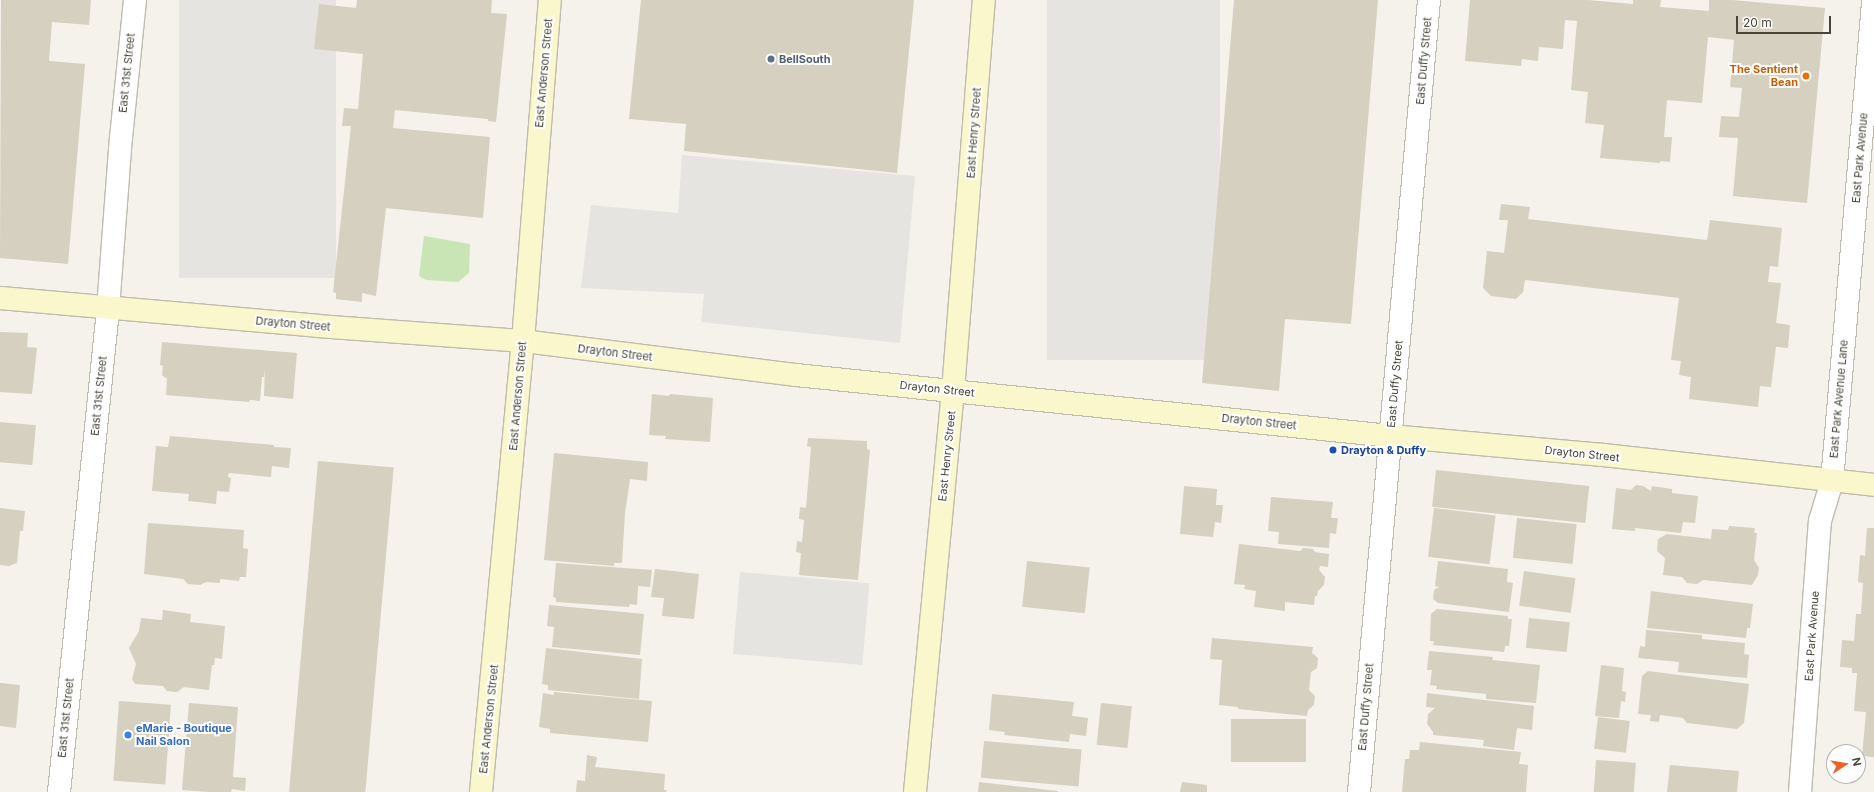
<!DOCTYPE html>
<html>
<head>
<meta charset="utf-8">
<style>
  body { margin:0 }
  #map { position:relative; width:1874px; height:792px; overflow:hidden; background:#f4f2ea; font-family:Inter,sans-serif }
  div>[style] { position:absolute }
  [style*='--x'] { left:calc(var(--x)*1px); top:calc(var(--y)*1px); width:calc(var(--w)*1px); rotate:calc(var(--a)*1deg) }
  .green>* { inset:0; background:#c9e5b5 }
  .parking>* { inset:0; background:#e6e4e1; transform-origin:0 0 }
  .building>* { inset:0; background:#d5d0c0; transform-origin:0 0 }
  .roads { filter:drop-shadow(1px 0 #bfbbad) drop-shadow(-1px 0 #bfbbad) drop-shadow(0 1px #bfbbad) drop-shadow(0 -1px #bfbbad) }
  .street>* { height:22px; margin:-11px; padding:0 11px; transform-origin:11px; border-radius:11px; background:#fff }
  .secondary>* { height:22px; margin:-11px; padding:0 11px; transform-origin:11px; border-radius:11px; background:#fbf7cc }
  .dots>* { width:11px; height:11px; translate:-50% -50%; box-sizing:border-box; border:2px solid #fff; border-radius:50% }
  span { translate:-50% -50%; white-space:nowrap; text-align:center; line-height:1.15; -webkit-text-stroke:4px #fff; paint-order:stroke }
  .service-label { font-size:11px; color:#4e5e75; font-weight:700 }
  .left { translate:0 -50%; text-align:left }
  .street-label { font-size:11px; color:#474438 }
  .food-label { font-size:11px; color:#c56008; font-weight:700 }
  .right { translate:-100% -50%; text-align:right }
  .transit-label { font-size:11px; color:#164399; font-weight:700 }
  .shop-label { font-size:11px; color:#366cbe; font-weight:700 }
  .north { position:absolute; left:1826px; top:744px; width:40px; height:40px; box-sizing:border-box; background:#fff; border:1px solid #b5b4af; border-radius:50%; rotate:78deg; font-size:11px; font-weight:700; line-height:16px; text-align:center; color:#474438 }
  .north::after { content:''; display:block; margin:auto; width:14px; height:18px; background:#ed6127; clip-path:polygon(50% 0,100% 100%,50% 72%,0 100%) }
  .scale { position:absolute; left:1736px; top:16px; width:95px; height:18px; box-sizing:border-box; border:2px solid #474438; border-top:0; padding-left:5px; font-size:12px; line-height:14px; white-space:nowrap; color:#474438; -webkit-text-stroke:3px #fff; paint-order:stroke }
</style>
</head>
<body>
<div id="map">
  <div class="green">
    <div style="clip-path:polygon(424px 236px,470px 244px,469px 273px,458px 282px,426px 280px,419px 276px)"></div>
  </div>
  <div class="parking">
    <div style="left:179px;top:0;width:157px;height:278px"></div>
    <div style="left:1047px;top:0;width:173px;height:360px"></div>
    <div style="clip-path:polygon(682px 155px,915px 176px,900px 343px,701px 322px,704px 294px,581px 288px,591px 205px,678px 213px)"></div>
    <div style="left:740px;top:572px;width:130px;height:82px;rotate:5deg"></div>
  </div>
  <div class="building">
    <div style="clip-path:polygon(1px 0,91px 0,89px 25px,52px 22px,49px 61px,85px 64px,68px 264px,0 258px)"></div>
    <div style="clip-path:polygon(357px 0,492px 0,491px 13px,507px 14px,496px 122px,488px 121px,488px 119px,395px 110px,393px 128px,490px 137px,483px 218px,386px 208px,376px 296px,362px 293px,362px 302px,336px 299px,336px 293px,333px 292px,351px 126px,342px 126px,344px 108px,358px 109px,363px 54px,314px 49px,319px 4px,356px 8px)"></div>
    <div style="clip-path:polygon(641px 0,914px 0,897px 173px,684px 151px,686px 124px,629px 119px)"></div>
    <div style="clip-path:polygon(1234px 0,1378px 0,1351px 324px,1285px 319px,1279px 391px,1202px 383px)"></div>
    <div style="clip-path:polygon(1470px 0,1588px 0,1633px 4px,1633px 0,1661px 0,1660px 7px,1709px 11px,1709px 0,1732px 0,1825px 8px,1807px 203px,1733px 196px,1738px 138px,1719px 137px,1721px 116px,1739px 117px,1742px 88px,1730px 87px,1734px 40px,1708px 37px,1702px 103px,1667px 100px,1664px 137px,1672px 137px,1670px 162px,1660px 161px,1660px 163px,1600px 158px,1604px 125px,1585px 123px,1588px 92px,1571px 90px,1577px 21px,1565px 20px,1563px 49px,1539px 47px,1538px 61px,1522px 59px,1521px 66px,1465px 61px)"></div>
    <div style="clip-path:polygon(1501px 204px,1530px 207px,1528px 219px,1707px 240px,1710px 220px,1782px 228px,1778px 267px,1770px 266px,1768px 282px,1781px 283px,1776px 323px,1790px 325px,1788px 348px,1776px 347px,1771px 387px,1760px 386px,1758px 407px,1689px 399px,1691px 377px,1679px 375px,1681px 361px,1671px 360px,1679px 298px,1525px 280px,1523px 292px,1516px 299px,1491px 296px,1483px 288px,1487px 251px,1504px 253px,1508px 220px,1499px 220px)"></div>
    <div style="clip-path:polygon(0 332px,28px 333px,27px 347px,37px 348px,32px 394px,0 392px)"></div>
    <div style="clip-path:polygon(162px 342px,297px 353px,293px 399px,264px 396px,265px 369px,264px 377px,262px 377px,260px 401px,250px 400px,249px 402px,166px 395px,167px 379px,162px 375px,163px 366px,160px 365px)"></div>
    <div style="clip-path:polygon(652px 394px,669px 396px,670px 394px,713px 398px,710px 442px,665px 439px,666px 436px,649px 435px)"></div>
    <div style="left:0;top:422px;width:36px;height:40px;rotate:5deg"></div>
    <div style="clip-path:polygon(170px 436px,274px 445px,274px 447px,291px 448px,289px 468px,272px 466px,271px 477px,229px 473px,228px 477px,231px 478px,229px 492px,217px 491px,216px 504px,188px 501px,189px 494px,152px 491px,156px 446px,168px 447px)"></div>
    <div style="clip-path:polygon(808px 438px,867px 441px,867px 449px,870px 450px,858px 580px,799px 575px,801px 553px,796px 552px,797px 541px,802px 542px,804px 520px,799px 519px,800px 507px,806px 508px,811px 447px,807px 446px)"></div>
    <div style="clip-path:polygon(554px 453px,648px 462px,647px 481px,630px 479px,625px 513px,622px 563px,614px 563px,614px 566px,544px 560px)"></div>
    <div style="left:318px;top:461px;width:76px;height:332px;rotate:5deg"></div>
    <div style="left:1436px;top:470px;width:154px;height:37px;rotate:6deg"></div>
    <div style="clip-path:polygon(1636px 485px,1643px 486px,1651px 491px,1652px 486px,1672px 489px,1672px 493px,1698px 496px,1695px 523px,1683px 522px,1681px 533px,1635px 528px,1635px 531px,1612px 529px,1616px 488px,1631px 490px)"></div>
    <div style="clip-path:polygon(1184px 486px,1217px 489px,1216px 505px,1223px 505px,1221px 523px,1215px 522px,1213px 537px,1180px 534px)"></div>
    <div style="clip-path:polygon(1271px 497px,1333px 502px,1331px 518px,1338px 518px,1336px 534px,1330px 533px,1329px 548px,1278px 544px,1279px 532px,1268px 531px)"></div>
    <div style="clip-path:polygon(0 508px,25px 511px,23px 531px,20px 531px,17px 563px,9px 566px,0 565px)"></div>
    <div style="left:1434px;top:508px;width:62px;height:49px;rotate:7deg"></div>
    <div style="left:1517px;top:518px;width:60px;height:40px;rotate:6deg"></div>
    <div style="clip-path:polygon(148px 523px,244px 530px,243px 548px,248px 549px,246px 577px,240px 577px,239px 581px,220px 579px,220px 583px,206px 582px,200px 585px,188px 584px,183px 579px,144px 574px)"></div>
    <div style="clip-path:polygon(1729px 526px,1755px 528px,1754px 533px,1757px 533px,1754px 560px,1759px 568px,1758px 575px,1752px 585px,1703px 580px,1697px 584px,1687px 583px,1682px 577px,1663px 575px,1665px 558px,1657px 551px,1658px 539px,1667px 534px,1711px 539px,1712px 529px,1728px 530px)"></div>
    <div style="clip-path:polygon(1867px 528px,1874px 528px,1874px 757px,1862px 756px,1866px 712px,1854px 711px,1857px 673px,1852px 673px,1852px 668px,1840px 667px,1842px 640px,1854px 641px,1856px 614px,1861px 614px,1863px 583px,1858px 582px,1860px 555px,1865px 556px)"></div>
    <div style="clip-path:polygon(1239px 544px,1300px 551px,1303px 548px,1313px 549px,1315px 552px,1329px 554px,1328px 567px,1320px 566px,1319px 570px,1325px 577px,1324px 585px,1318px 591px,1317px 596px,1315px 596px,1314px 605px,1285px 602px,1285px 611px,1254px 607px,1256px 591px,1244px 589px,1245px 585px,1234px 584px)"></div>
    <div style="left:1027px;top:561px;width:63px;height:46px;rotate:6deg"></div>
    <div style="clip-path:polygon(1438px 561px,1508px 569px,1507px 582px,1513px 583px,1509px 612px,1438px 603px,1433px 599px,1434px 590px,1439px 587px,1435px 586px)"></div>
    <div style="clip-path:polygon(556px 563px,652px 570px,650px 587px,638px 586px,637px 605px,630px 604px,629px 607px,556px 602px,556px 598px,553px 597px)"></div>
    <div style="clip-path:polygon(655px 569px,699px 574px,694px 619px,662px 616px,664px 598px,651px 597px)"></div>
    <div style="left:1524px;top:571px;width:52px;height:35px;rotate:8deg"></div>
    <div style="clip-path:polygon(1651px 591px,1753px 604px,1750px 628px,1747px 628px,1746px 638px,1647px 628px)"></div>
    <div style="clip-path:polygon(549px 605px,644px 614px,640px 655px,552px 647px,554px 627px,547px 626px)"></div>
    <div style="clip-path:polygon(1437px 609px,1508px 616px,1508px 619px,1512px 619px,1509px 646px,1505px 646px,1504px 652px,1433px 645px,1434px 641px,1430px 641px,1431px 614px)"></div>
    <div style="clip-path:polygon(163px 610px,191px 614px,190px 622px,225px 626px,222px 659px,215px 658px,214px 665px,212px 665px,209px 690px,184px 687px,177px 692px,167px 691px,163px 686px,135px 684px,132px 679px,136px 664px,129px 648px,139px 631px,141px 618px,162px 620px)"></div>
    <div style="left:1529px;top:618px;width:41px;height:30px;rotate:6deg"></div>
    <div style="clip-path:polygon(1646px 630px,1702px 635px,1702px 639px,1745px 643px,1744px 654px,1749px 655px,1747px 678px,1678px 672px,1679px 662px,1638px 658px,1640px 646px,1645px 647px)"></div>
    <div style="clip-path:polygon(1212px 638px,1313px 647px,1312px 653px,1318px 658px,1317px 668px,1311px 672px,1309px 690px,1315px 696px,1314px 705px,1308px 710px,1307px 716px,1238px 709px,1238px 707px,1219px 705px,1222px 660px,1210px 659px)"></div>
    <div style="clip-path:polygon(546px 648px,642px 659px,639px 699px,548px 690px,548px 685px,542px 684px)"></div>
    <div style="clip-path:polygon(1429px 651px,1493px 657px,1492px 660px,1540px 665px,1536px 703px,1486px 699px,1486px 694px,1436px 689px,1437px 686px,1430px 685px,1432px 670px,1427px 670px)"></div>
    <div style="clip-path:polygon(1601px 665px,1624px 668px,1622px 691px,1626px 692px,1625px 702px,1621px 701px,1619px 718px,1595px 716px)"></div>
    <div style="clip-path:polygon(1648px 671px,1749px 684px,1744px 723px,1737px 729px,1687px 723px,1683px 718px,1660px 715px,1659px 722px,1650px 721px,1651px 715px,1638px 714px,1642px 676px)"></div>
    <div style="clip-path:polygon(0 683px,20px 685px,16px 728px,0 726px)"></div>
    <div style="clip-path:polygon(554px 692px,652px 701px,648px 742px,550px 733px,550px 729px,539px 727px,543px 693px,554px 695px)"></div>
    <div style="clip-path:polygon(1427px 693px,1534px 706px,1532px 730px,1517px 728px,1514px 750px,1483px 746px,1484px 740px,1433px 735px,1433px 732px,1427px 724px,1428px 714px,1435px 708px,1426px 707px)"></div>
    <div style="clip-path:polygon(992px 694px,1074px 702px,1072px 716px,1088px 718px,1086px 736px,1070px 734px,1069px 742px,1004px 735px,1005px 732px,989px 730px)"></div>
    <div style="left:119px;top:701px;width:52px;height:80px;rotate:4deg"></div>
    <div style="clip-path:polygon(189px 703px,238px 707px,233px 777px,246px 778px,245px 791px,232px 789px,231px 792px,209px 792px,182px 790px)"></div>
    <div style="left:1101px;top:703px;width:31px;height:42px;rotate:6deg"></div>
    <div style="left:1598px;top:717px;width:32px;height:32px;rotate:7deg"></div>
    <div style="left:1231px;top:719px;width:75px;height:43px"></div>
    <div style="left:984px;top:741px;width:98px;height:37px;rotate:5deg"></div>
    <div style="clip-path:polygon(1420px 742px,1521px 752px,1519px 764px,1528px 765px,1526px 792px,1402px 792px,1405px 759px,1409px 759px,1410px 750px,1419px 750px)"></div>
    <div style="clip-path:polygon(587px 755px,597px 757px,595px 767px,665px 774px,664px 790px,667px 790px,666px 792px,576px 792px,577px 780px,585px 781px)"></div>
    <div style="left:1596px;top:760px;width:40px;height:32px;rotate:4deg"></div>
    <div style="clip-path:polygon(1670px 765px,1739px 771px,1737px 792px,1667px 792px)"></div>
    <div style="clip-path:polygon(979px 782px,1058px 791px,1058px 792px,978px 792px)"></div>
    <div style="clip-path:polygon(1182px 782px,1207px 785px,1207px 792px,1180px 792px)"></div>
  </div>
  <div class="roads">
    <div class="street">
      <div style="--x:59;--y:792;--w:485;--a:-84.2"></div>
      <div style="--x:108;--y:309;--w:171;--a:-85.7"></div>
      <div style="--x:121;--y:138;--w:139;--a:-84.2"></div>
      <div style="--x:1359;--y:792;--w:795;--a:-84.95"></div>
      <div style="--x:1800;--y:792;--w:272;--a:-85.8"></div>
      <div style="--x:1820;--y:521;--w:42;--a:-73.3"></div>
      <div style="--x:1832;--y:481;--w:483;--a:-85.1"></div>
    </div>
    <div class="secondary">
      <div style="--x:0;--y:298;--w:319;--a:5"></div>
      <div style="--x:318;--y:326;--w:206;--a:4.2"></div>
      <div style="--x:523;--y:341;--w:275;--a:7.1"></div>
      <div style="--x:796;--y:375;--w:597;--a:5.86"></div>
      <div style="--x:1390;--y:436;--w:214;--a:5.1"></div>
      <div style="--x:1603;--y:455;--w:273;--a:6.3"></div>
      <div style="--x:481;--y:792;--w:453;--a:-84.7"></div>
      <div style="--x:523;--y:341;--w:342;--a:-85.5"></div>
      <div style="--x:915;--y:792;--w:403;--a:-84.6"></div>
      <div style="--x:953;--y:391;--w:392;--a:-85.5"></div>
    </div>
  </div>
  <div class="dots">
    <div style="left:771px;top:59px;background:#5c6f8a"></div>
    <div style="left:1806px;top:76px;background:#e8710a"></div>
    <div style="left:1333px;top:450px;background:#1a4fb4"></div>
    <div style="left:128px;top:735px;background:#3f7fe0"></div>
  </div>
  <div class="service-label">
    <span class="left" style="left:779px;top:59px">BellSouth</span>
  </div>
  <div class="street-label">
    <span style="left:1424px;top:61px;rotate:-85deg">East Duffy Street</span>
    <span style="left:127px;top:73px;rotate:-84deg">East 31st Street</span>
    <span style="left:544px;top:73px;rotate:-85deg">East Anderson Street</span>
    <span style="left:974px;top:133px;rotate:-86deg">East Henry Street</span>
    <span style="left:1860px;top:158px;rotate:-85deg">East Park Avenue</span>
    <span style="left:293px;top:324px;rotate:5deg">Drayton Street</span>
    <span style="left:615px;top:353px;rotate:7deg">Drayton Street</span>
    <span style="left:1395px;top:384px;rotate:-85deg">East Duffy Street</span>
    <span style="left:937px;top:389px;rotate:6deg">Drayton Street</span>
    <span style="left:99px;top:396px;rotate:-84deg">East 31st Street</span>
    <span style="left:518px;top:396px;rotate:-85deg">East Anderson Street</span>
    <span style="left:1839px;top:399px;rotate:-85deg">East Park Avenue Lane</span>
    <span style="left:1259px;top:422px;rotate:6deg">Drayton Street</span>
    <span style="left:1582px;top:454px;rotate:6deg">Drayton Street</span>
    <span style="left:947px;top:456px;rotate:-84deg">East Henry Street</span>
    <span style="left:1812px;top:636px;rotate:-86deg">East Park Avenue</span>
    <span style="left:1366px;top:707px;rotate:-85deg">East Duffy Street</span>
    <span style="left:66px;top:718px;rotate:-84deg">East 31st Street</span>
    <span style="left:489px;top:719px;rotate:-84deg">East Anderson Street</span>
  </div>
  <div class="food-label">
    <span class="right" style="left:1798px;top:76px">The Sentient<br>Bean</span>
  </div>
  <div class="transit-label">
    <span class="left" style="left:1341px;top:450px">Drayton &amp; Duffy</span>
  </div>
  <div class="shop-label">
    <span class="left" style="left:136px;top:735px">eMarie - Boutique<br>Nail Salon</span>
  </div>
  <div class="north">N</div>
  <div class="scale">20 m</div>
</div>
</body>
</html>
